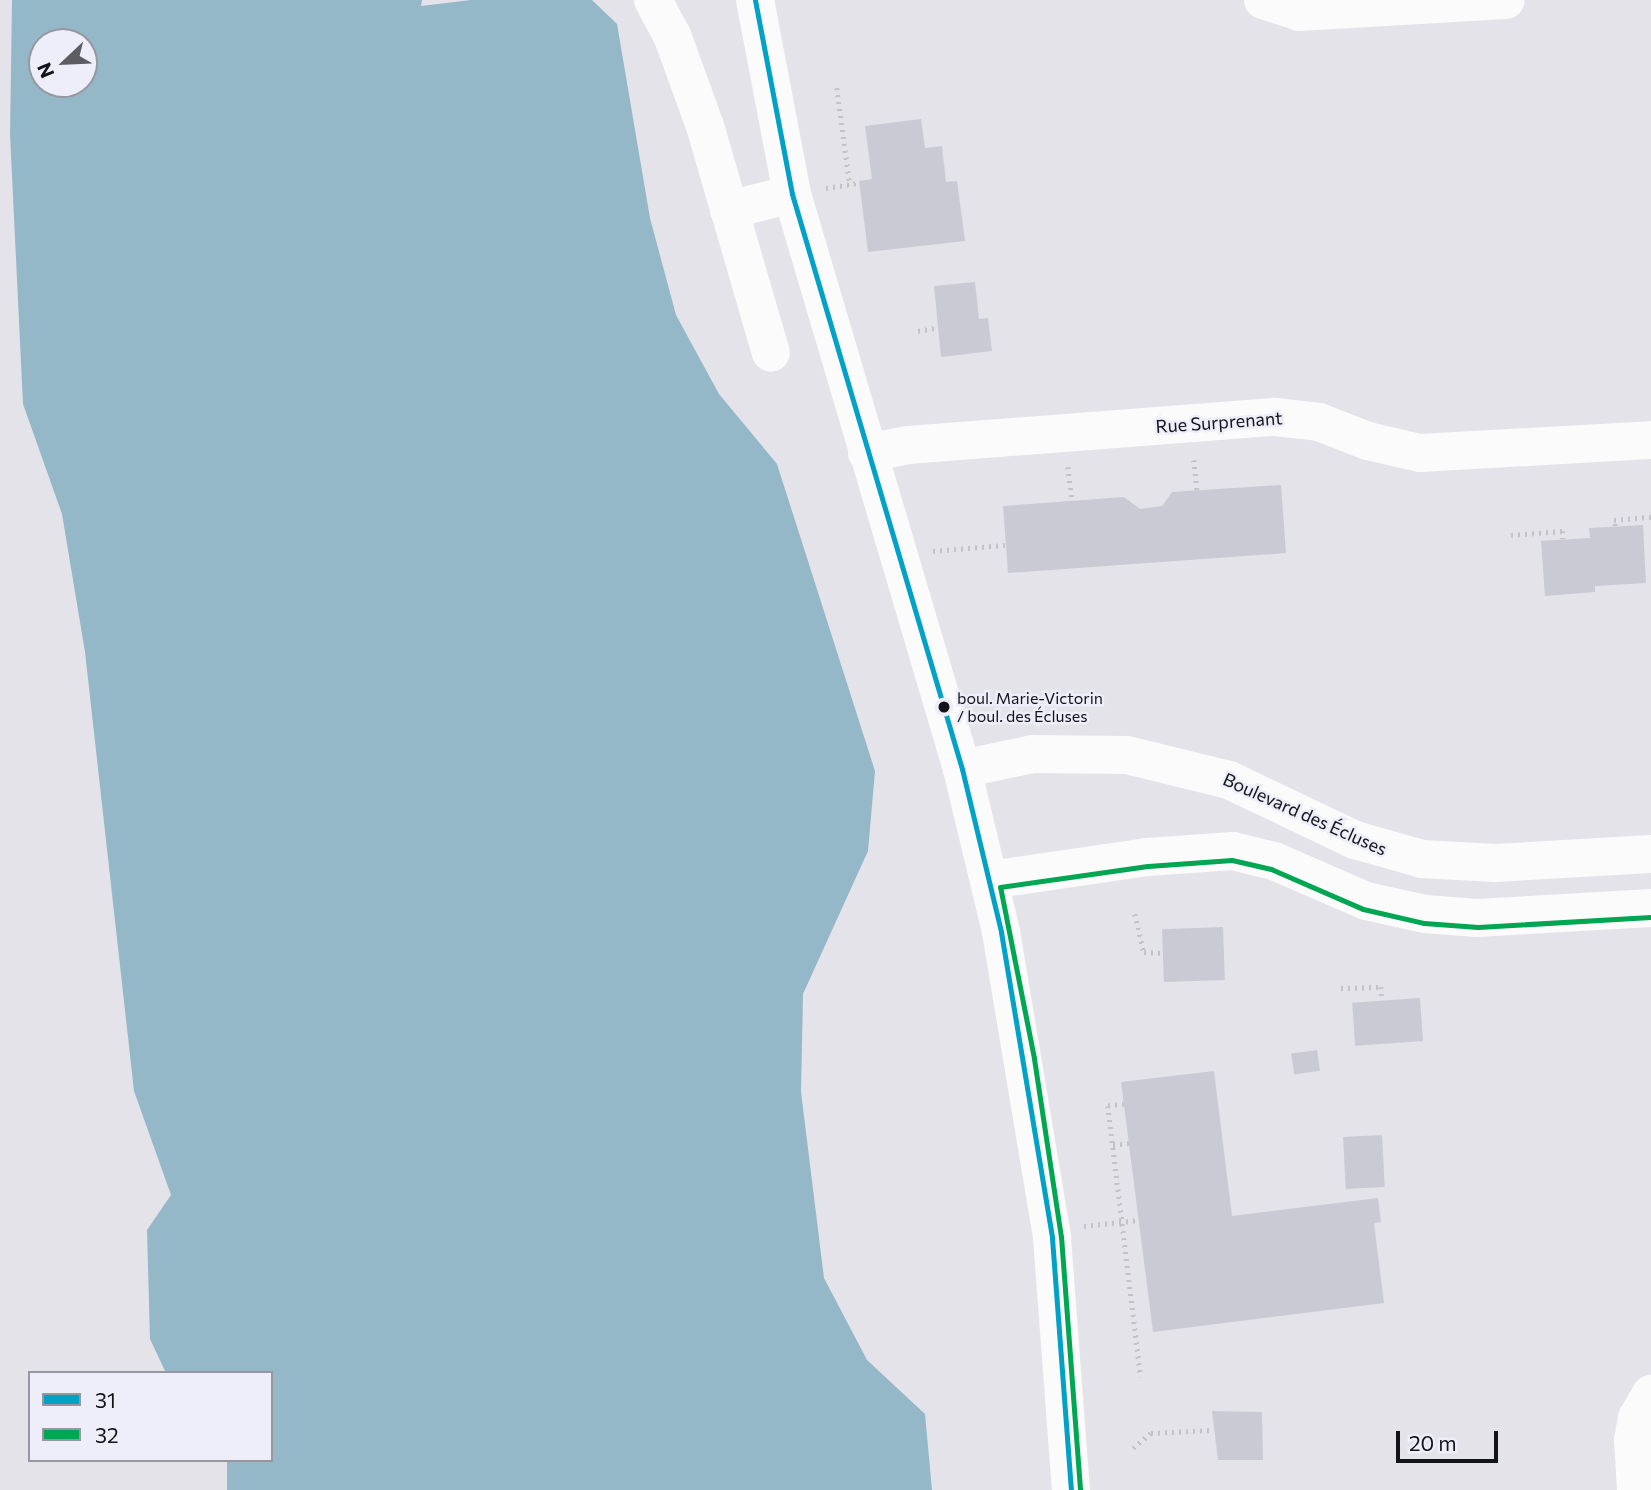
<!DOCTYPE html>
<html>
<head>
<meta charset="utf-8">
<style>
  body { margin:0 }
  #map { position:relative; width:1651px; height:1490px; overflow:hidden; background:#e3e3e9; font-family:Commissioner,sans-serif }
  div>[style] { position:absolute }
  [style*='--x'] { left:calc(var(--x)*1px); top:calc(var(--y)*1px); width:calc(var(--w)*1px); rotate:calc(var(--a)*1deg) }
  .water>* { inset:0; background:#94b8c7 }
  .building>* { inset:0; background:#cacad5; transform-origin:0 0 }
  .path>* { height:4.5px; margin-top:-2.25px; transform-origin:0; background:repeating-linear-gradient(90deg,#c3c3c5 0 2px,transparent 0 7px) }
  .minor>* { height:38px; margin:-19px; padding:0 19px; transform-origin:19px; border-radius:19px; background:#fbfbfc }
  .bus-1>* { height:5px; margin:-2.5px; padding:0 2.5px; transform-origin:2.5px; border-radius:2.5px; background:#01a2c5 }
  .bus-2>* { height:5px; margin:-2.5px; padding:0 2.5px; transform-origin:2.5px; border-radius:2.5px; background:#00a651 }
  .dots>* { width:19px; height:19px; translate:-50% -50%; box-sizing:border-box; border:4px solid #edeefa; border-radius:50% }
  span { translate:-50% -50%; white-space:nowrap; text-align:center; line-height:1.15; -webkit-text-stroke:5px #edeefa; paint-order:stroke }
  .bus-label { font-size:16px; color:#131418 }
  .left { translate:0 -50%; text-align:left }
  .street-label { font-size:18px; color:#131418 }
  .legend { position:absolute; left:28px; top:1371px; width:245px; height:91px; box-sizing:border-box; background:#edeefa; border:2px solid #9697a0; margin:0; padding:9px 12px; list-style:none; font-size:21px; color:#131418 }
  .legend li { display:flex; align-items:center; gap:14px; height:35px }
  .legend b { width:35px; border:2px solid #9697a0 }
  .north { position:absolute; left:28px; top:28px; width:70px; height:70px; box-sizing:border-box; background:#edeefa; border:2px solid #9697a0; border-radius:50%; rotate:247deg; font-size:19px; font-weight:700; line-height:28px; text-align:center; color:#131418 }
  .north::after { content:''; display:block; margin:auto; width:24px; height:32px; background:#5c5c61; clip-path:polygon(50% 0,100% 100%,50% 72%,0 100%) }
  .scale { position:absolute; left:1396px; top:1431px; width:102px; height:32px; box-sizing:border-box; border:4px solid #131418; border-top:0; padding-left:9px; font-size:21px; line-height:24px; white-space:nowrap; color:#131418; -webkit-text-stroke:5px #edeefa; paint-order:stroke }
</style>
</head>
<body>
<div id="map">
  <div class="water">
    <div style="clip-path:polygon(evenodd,12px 0,422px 0,421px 6px,471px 0,592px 0,617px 24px,650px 218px,676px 315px,719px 394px,777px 464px,875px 771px,868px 851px,803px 994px,801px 1092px,824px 1278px,867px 1360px,925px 1414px,932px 1490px,227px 1490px,227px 1460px,271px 1460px,271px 1373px,166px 1373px,150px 1339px,147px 1230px,171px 1195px,134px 1091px,85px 652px,62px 514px,23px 404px,10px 134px,12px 0,42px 42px,84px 42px,84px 84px,42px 84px,42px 42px)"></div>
  </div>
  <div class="building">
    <div style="clip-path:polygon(921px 119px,925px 148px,942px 146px,946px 182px,957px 181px,965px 241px,868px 252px,859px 181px,872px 179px,865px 126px)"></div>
    <div style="clip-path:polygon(975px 282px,979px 319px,988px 318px,992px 351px,941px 357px,934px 286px)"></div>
    <div style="clip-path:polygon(1281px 485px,1286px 553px,1008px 573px,1003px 506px,1124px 497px,1140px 509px,1162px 506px,1172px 492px)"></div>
    <div style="clip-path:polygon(1643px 525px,1646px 583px,1595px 586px,1595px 592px,1545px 596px,1541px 541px,1590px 538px,1589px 528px)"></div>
    <div style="left:1223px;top:927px;width:53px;height:61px;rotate:88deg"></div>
    <div style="left:1420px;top:998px;width:43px;height:68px;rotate:86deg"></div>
    <div style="left:1317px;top:1050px;width:21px;height:26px;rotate:82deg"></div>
    <div style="clip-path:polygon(1214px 1071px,1232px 1216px,1378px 1198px,1381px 1222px,1374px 1223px,1384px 1303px,1153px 1332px,1121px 1082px)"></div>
    <div style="left:1382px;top:1135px;width:52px;height:39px;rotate:87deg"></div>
    <div style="clip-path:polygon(1212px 1411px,1262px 1412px,1263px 1460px,1218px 1460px)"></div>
  </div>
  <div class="path">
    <div style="--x:837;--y:88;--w:98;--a:82.4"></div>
    <div style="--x:826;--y:188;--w:33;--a:-9"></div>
    <div style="--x:918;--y:331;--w:20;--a:-11"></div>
    <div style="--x:1194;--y:460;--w:30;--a:84"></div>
    <div style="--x:1068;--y:467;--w:34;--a:83"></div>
    <div style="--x:1615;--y:526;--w:6;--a:-99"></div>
    <div style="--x:1614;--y:520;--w:37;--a:-5"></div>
    <div style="--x:1511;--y:535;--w:52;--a:-4.4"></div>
    <div style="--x:1563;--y:531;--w:8;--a:90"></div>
    <div style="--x:933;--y:551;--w:72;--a:-4.8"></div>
    <div style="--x:1135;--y:914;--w:39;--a:77"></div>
    <div style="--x:1144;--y:952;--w:19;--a:3"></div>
    <div style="--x:1341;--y:988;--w:40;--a:-1.4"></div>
    <div style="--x:1381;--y:987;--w:14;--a:86"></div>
    <div style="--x:1124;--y:1104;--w:16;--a:173"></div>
    <div style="--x:1108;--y:1106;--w:273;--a:83.1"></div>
    <div style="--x:1113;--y:1145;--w:16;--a:-7"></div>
    <div style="--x:1084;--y:1226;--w:55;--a:-6.2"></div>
    <div style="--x:1133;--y:1448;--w:23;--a:-40"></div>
    <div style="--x:1151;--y:1433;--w:61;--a:-2.8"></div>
  </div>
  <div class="minor">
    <div style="--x:653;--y:0;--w:40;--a:62"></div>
    <div style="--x:672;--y:35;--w:97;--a:70.1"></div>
    <div style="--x:705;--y:126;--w:236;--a:73.8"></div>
    <div style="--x:755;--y:0;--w:197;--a:79.2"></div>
    <div style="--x:792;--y:194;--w:600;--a:73.53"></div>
    <div style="--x:962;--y:769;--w:168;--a:76.5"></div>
    <div style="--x:1001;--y:932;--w:310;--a:80.5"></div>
    <div style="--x:1052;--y:1238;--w:253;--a:85.7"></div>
    <div style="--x:1263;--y:0;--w:38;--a:18"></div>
    <div style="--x:1299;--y:12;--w:207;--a:-3.3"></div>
    <div style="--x:729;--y:210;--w:65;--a:-14.3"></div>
    <div style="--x:867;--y:453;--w:42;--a:-11"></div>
    <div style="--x:908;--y:445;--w:368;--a:-4.4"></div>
    <div style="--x:1275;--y:417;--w:44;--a:6.5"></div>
    <div style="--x:1319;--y:422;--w:53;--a:21.2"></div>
    <div style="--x:1368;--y:441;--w:53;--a:13"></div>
    <div style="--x:1420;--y:453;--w:231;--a:-3.2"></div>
    <div style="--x:962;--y:769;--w:73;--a:-11.9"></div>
    <div style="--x:1033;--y:754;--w:94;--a:0.6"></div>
    <div style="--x:1127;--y:755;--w:105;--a:13.8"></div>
    <div style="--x:1229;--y:780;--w:140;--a:25.5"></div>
    <div style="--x:1355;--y:840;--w:70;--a:15.8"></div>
    <div style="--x:1422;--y:859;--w:73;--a:3.1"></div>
    <div style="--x:1495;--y:863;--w:156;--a:-3.3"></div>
    <div style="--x:990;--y:880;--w:159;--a:-8.3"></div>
    <div style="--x:1147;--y:857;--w:86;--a:-4"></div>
    <div style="--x:1233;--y:851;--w:42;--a:13.7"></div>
    <div style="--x:1274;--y:861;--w:100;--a:23.5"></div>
    <div style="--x:1366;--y:901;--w:60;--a:12.4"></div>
    <div style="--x:1425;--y:914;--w:52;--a:4.4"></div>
    <div style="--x:1477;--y:918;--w:174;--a:-3.3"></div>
    <div style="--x:1636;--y:1490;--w:50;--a:-93.4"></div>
    <div style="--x:1633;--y:1440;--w:22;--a:-80"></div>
    <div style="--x:1637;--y:1418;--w:28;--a:-60"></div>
  </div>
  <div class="bus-1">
    <div style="--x:755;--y:0;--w:197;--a:79.2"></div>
    <div style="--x:792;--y:194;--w:600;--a:73.53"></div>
    <div style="--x:962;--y:769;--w:168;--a:76.5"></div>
    <div style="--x:1001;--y:932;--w:310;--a:80.5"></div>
    <div style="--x:1052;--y:1238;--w:253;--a:85.7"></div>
  </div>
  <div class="bus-2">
    <div style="--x:1080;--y:1489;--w:253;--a:-94.3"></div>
    <div style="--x:1061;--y:1237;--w:181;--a:-98.6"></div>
    <div style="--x:1034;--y:1058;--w:174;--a:-101.2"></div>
    <div style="--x:1000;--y:887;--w:149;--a:-8.1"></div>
    <div style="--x:1148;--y:866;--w:84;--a:-4.1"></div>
    <div style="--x:1232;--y:860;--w:40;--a:13"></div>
    <div style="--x:1271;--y:869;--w:100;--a:23.5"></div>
    <div style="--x:1363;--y:909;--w:63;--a:12.9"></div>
    <div style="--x:1424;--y:923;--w:54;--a:4.2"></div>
    <div style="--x:1478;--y:927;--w:173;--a:-3.3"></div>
  </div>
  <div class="dots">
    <div style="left:944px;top:707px;background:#131418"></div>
  </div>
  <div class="bus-label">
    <span class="left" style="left:957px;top:707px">boul. Marie-Victorin<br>/ boul. des Écluses</span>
  </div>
  <div class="street-label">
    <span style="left:1219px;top:422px;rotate:-4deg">Rue Surprenant</span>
    <span style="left:1305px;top:814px;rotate:24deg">Boulevard des Écluses</span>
  </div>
  <ul class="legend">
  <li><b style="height:9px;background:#01a2c5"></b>31</li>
  <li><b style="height:9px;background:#00a651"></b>32</li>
  </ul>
  <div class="north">N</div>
  <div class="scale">20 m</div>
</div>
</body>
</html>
